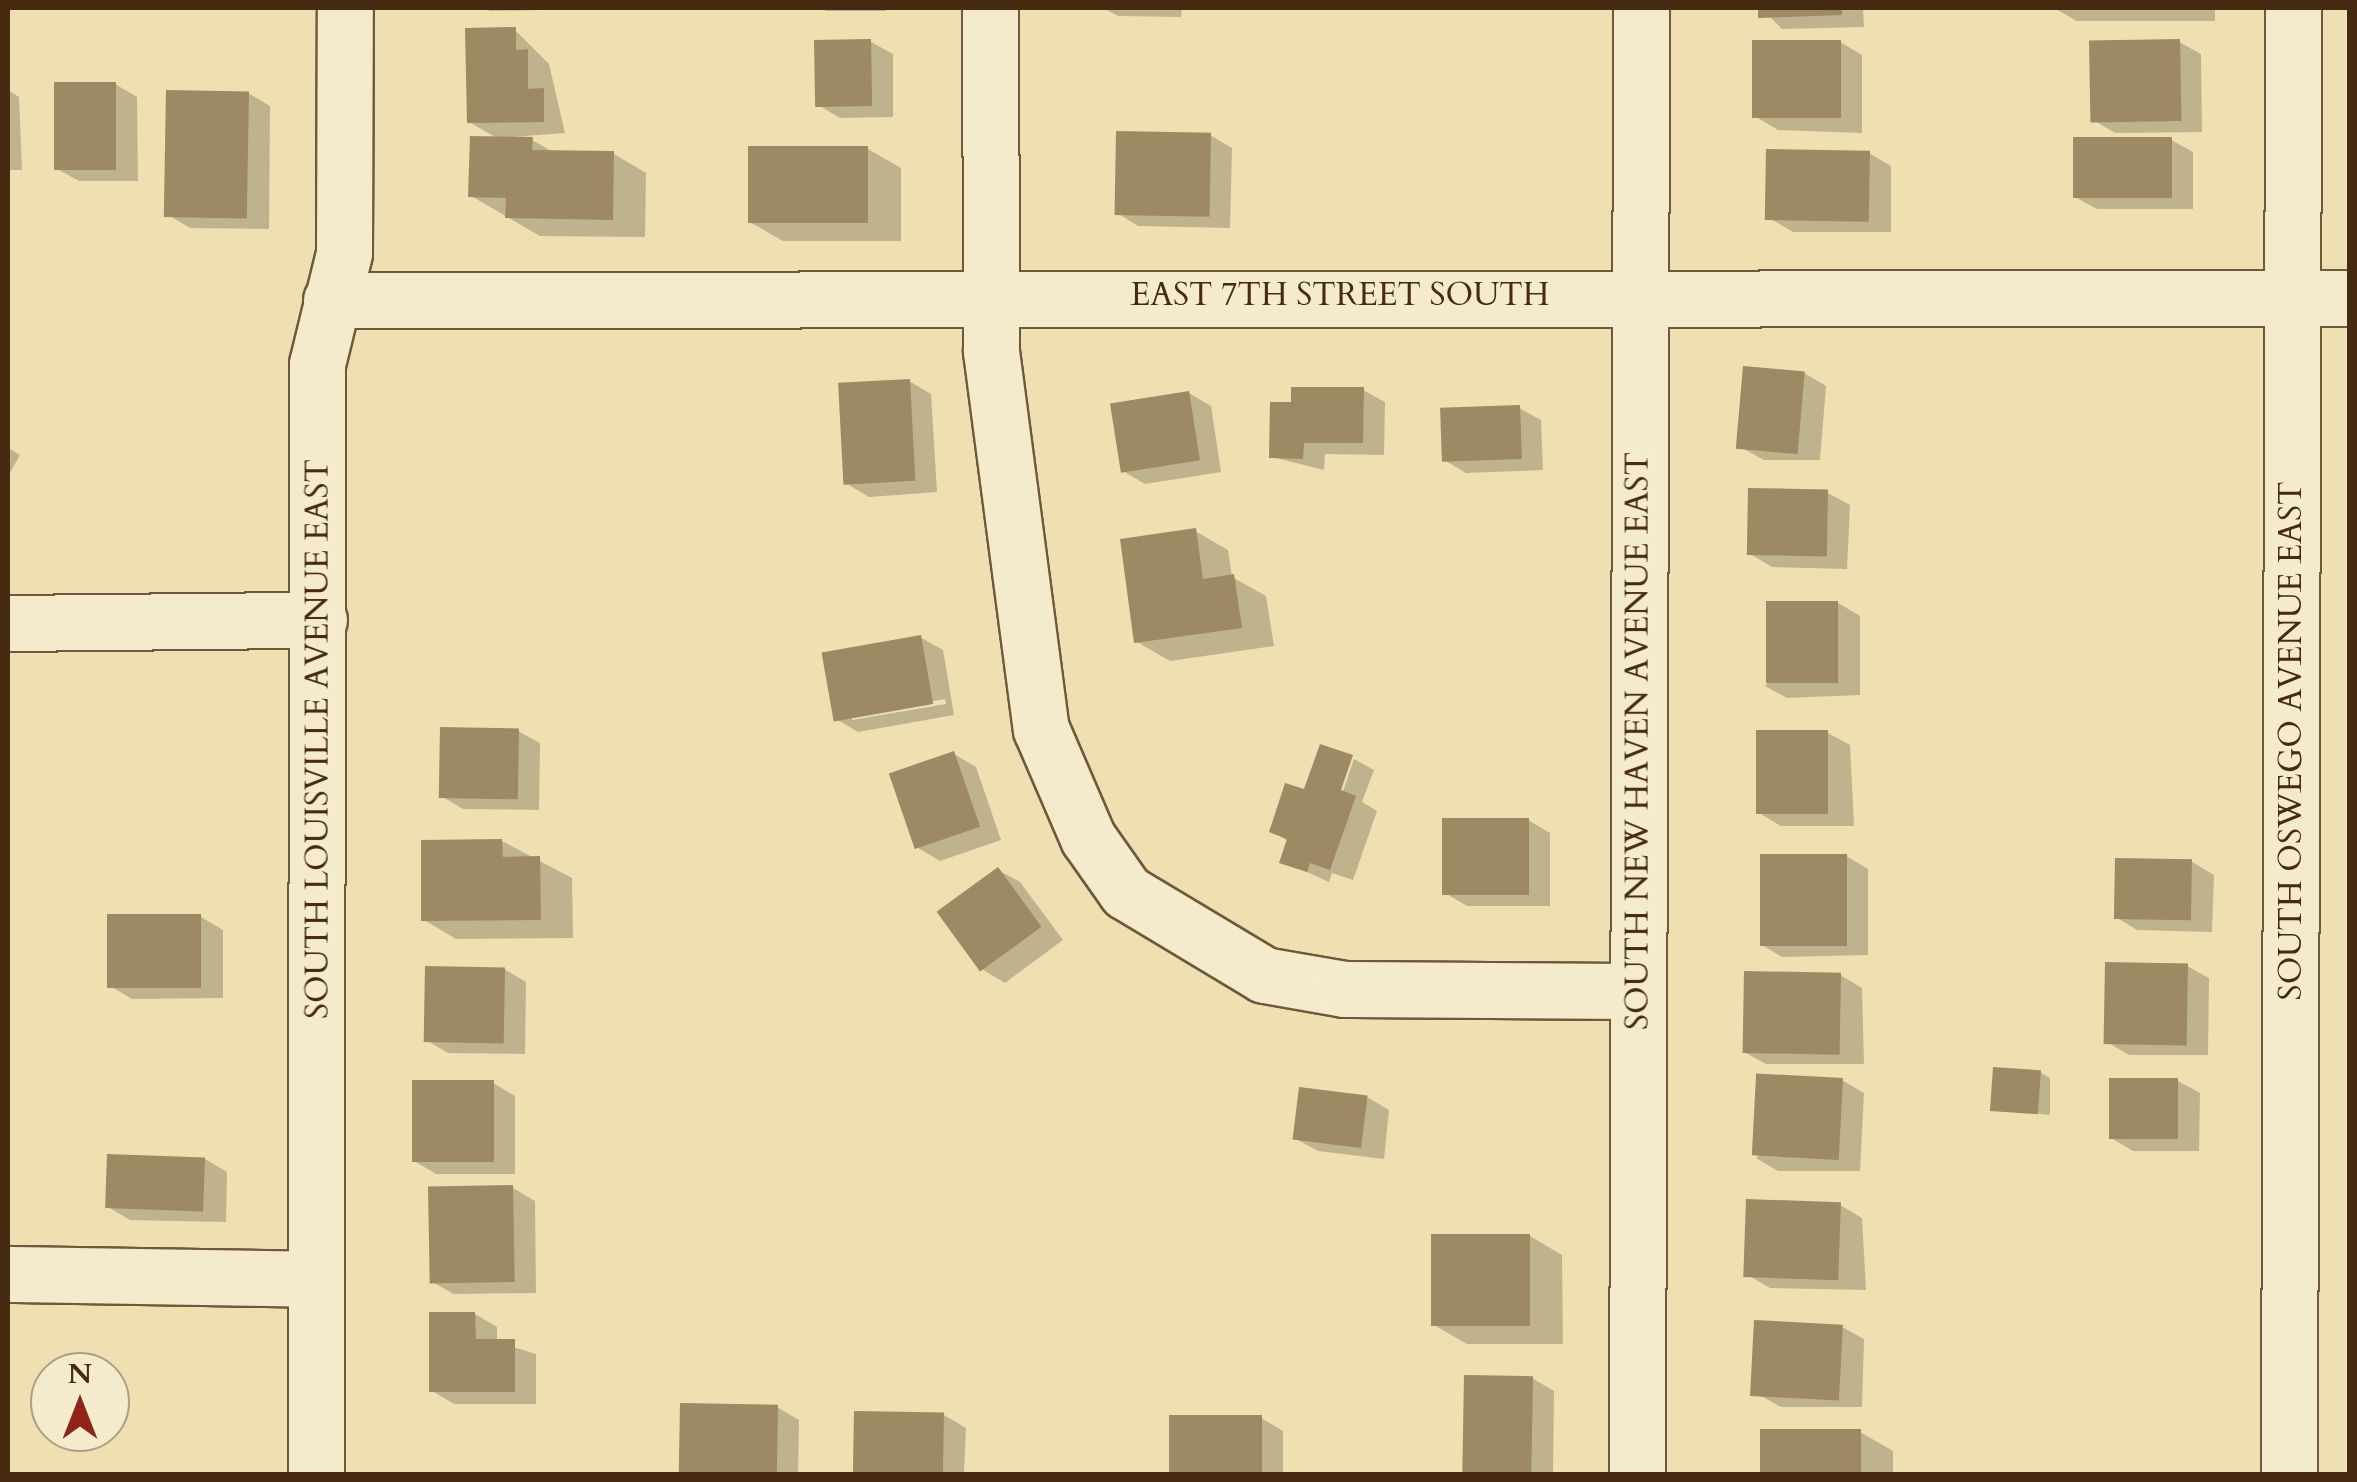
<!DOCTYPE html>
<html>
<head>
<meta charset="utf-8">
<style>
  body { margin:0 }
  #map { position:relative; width:2357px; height:1482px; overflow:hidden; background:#eee0b0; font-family:Cardo,serif }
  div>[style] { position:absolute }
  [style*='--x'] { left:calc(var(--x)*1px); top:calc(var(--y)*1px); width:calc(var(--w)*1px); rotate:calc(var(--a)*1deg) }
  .shadow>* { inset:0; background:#0003; transform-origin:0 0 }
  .building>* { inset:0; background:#9d8964; transform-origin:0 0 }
  .roads { filter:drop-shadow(2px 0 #70583a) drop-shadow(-2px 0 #70583a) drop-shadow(0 2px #70583a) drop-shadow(0 -2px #70583a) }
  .minor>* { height:55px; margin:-27.5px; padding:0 27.5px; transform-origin:27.5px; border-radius:27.5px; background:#f4ebcc }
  span { translate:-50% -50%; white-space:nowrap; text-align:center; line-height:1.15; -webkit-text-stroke:10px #f4ebcc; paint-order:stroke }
  .street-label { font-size:32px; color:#462a12 }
  .frame { position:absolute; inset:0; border:10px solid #462a12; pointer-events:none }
  .north { position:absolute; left:30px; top:1352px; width:100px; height:100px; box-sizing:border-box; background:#f4ebcc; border:2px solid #ae9e82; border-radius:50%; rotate:0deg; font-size:28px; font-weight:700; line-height:40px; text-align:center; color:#462a12 }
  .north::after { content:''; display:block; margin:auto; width:35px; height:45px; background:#8f2418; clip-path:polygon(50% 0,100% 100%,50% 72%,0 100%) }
</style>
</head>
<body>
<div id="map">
  <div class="shadow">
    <div style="clip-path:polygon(484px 8px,541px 8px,541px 10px,490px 11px)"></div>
    <div style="left:825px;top:8px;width:61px;height:3px"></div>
    <div style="clip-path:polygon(1103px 8px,1182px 8px,1181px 17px,1118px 16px)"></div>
    <div style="clip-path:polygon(1761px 8px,1863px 8px,1864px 27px,1782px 29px)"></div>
    <div style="clip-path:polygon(2054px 8px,2215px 8px,2215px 21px,2077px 21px)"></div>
    <div style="clip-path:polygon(515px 30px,549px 64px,565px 133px,497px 138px,469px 122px)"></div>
    <div style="clip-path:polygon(871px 42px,893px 54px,893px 117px,840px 118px,818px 105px)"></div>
    <div style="clip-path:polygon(1840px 42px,1862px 55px,1862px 133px,1778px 130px,1756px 117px)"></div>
    <div style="clip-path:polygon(2179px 42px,2201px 54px,2202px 132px,2115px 133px,2093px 120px)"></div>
    <div style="clip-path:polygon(115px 84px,137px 97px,138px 181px,79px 181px,57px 169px)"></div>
    <div style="clip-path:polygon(8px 90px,19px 97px,22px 170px,8px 170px)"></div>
    <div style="clip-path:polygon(248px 93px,270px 106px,269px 229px,190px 228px,168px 215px)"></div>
    <div style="clip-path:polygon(1210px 135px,1232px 148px,1230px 228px,1138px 226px,1117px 213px)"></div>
    <div style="clip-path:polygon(532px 140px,555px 153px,614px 154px,646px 173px,645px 237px,540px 236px,471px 196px)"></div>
    <div style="clip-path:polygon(2171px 140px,2193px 152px,2193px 209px,2097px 209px,2075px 197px)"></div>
    <div style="clip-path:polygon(868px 149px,901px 168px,901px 241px,783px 241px,750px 222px)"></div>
    <div style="clip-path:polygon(1869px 153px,1891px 166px,1891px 232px,1793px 232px,1771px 219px)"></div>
    <div style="clip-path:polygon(1804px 373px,1826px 386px,1820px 460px,1764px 460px,1742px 448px)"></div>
    <div style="clip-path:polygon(909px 381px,931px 394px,937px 492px,869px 497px,847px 484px)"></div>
    <div style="clip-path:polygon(1363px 390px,1385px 402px,1384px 455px,1325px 454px,1324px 470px,1272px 457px,1294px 405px)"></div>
    <div style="clip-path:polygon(1189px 393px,1211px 406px,1221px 472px,1145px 484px,1123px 471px)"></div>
    <div style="clip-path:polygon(1519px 408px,1541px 420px,1543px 470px,1466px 473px,1444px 460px)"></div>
    <div style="left:8px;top:448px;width:14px;height:81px;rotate:30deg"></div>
    <div style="clip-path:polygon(1828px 493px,1850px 505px,1847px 569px,1772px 567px,1750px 554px)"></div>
    <div style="clip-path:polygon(1195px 531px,1228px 550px,1232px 577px,1266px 596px,1274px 646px,1170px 661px,1137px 642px)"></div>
    <div style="clip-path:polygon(1838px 603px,1860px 616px,1860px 695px,1787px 698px,1765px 686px)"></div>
    <div style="clip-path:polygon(evenodd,920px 637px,943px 650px,954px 715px,858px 732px,836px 719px,920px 637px,945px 699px,946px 704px,852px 720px,852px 715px,945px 699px)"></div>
    <div style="clip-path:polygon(518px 731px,540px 743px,539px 810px,463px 809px,441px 796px)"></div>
    <div style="clip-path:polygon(1828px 733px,1850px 745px,1854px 826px,1781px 826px,1759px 813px)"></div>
    <div style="clip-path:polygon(954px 754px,976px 767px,1001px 840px,940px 861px,918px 848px)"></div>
    <div style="clip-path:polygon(1354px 759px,1374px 770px,1362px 802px,1377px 811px,1353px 880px,1332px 873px,1329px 882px,1282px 861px,1288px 841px,1272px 831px,1306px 792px,1339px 803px)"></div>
    <div style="clip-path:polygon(1528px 820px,1550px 833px,1550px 906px,1467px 906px,1445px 893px)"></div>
    <div style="clip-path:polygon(502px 841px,572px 878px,573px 938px,456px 939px,424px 920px)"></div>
    <div style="clip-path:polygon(1846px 856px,1868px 869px,1868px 955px,1782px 957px,1760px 944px)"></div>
    <div style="clip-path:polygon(2192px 862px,2214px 875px,2212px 932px,2137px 930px,2116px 917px)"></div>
    <div style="clip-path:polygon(998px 870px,1020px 882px,1063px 940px,1005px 983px,983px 970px)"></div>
    <div style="clip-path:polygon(201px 917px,223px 930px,223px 998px,132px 999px,110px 986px)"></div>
    <div style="clip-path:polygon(2187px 966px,2209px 978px,2208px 1055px,2129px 1055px,2107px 1042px)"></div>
    <div style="clip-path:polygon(504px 969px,526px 982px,525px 1054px,448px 1053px,426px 1040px)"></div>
    <div style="clip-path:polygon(1840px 975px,1862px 988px,1864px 1064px,1766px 1064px,1744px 1052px)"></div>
    <div style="clip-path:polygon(2040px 1072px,2050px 1078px,2050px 1115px,1996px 1109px)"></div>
    <div style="clip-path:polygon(1842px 1080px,1864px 1093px,1860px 1171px,1778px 1171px,1756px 1158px)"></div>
    <div style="clip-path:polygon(2178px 1081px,2200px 1093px,2199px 1151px,2133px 1151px,2111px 1138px)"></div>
    <div style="clip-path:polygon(493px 1083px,515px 1096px,515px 1174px,436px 1174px,414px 1161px)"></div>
    <div style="clip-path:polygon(1367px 1097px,1389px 1110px,1384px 1159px,1318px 1151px,1296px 1139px)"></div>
    <div style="clip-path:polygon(205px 1159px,227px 1172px,226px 1222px,130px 1220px,108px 1207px)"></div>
    <div style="clip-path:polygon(513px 1188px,535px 1201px,536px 1293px,454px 1294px,432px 1282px)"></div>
    <div style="clip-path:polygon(1840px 1205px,1862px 1218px,1866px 1290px,1770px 1288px,1748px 1275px)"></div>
    <div style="clip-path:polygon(1530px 1236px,1562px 1255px,1563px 1344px,1467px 1344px,1434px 1325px)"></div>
    <div style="clip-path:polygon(475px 1314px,497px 1327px,497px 1342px,536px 1354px,536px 1404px,454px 1404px,432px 1391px)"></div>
    <div style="clip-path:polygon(1842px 1327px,1864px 1339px,1862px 1407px,1781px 1407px,1759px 1395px)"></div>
    <div style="clip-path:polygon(1532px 1378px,1554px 1391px,1553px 1474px,1465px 1472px)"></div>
    <div style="clip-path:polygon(683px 1405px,777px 1407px,799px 1420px,798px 1474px,682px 1474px)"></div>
    <div style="clip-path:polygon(857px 1414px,944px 1415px,966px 1428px,964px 1474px,855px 1474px)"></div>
    <div style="clip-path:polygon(1171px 1417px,1261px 1418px,1283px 1431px,1283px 1474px,1171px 1474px)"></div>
    <div style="clip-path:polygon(1860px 1432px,1893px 1451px,1893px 1474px,1763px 1474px,1763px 1434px)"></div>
  </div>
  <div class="building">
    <div style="clip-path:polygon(1758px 8px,1842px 8px,1842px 15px,1758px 18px)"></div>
    <div style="clip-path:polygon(516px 27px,516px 50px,528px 49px,528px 89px,544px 88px,544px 122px,467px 123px,465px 28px)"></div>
    <div style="left:871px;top:39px;width:67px;height:57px;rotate:89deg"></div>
    <div style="left:2180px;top:39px;width:82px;height:91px;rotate:89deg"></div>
    <div style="left:1752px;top:40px;width:89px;height:78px"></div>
    <div style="left:54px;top:82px;width:62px;height:88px"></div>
    <div style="left:166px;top:90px;width:83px;height:127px;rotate:1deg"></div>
    <div style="left:1116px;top:131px;width:95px;height:84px;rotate:1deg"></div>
    <div style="clip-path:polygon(470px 136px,533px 137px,532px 150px,614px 151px,613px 220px,505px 218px,506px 198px,468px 197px)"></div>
    <div style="left:2073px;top:137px;width:99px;height:61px"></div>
    <div style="left:748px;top:146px;width:120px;height:77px"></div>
    <div style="left:1766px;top:149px;width:104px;height:71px;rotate:1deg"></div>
    <div style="left:1743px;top:366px;width:62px;height:83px;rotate:5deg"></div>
    <div style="left:910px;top:379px;width:102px;height:72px;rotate:87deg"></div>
    <div style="clip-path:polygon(1291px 387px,1364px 387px,1363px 443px,1304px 443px,1303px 459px,1269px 458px,1270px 402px,1291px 402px)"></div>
    <div style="left:1189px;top:391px;width:70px;height:80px;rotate:81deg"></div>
    <div style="left:1520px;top:405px;width:54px;height:80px;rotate:88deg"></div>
    <div style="left:1748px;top:488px;width:80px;height:67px;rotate:1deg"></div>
    <div style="clip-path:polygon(1196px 528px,1203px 579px,1234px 574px,1242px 628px,1134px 643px,1120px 539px)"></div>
    <div style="left:1838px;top:601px;width:82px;height:72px;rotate:90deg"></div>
    <div style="left:921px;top:635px;width:70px;height:101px;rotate:80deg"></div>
    <div style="left:440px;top:727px;width:79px;height:71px;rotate:1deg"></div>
    <div style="left:1756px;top:730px;width:72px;height:84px"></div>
    <div style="clip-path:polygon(1320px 744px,1353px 755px,1341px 790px,1356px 796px,1330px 870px,1310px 863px,1307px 872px,1279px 863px,1287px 839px,1269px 832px,1285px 783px,1304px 789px)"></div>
    <div style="left:954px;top:751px;width:80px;height:69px;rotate:71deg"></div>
    <div style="left:1529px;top:818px;width:77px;height:87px;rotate:90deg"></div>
    <div style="clip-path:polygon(502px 839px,503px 857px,540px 856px,541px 920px,421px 921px,421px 840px)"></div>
    <div style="left:1760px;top:854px;width:87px;height:92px"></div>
    <div style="left:2115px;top:858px;width:77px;height:61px;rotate:1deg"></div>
    <div style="left:998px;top:867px;width:74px;height:76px;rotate:54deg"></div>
    <div style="left:107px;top:914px;width:94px;height:74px"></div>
    <div style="left:2105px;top:962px;width:83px;height:82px;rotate:1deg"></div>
    <div style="left:425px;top:966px;width:80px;height:76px;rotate:1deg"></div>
    <div style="left:1744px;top:971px;width:97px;height:82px;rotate:1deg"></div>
    <div style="left:1993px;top:1067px;width:48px;height:44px;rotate:4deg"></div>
    <div style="left:1843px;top:1078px;width:82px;height:87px;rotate:93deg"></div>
    <div style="left:2109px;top:1078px;width:69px;height:61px"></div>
    <div style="left:412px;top:1080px;width:82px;height:82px"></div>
    <div style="left:1299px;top:1087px;width:69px;height:53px;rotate:7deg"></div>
    <div style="left:107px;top:1154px;width:98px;height:54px;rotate:2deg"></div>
    <div style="left:513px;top:1185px;width:97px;height:85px;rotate:89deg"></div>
    <div style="left:1746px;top:1199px;width:95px;height:78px;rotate:2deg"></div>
    <div style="left:1431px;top:1234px;width:99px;height:92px"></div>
    <div style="clip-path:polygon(429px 1312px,475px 1312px,476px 1339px,515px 1339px,515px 1392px,429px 1392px)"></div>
    <div style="left:1754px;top:1320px;width:89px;height:76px;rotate:3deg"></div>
    <div style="left:1464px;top:1375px;width:69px;height:98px;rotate:1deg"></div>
    <div style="left:680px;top:1403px;width:98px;height:71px;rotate:1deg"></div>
    <div style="left:854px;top:1411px;width:90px;height:63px;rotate:1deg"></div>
    <div style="left:1169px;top:1415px;width:93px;height:59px"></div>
    <div style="left:1861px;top:1429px;width:45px;height:101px;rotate:90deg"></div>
  </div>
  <div class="roads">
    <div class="minor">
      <div style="--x:990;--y:8;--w:343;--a:89.8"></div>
      <div style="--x:991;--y:351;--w:381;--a:82.5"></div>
      <div style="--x:1041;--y:729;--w:119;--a:66.7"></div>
      <div style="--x:1088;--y:838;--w:66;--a:54.9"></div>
      <div style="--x:1126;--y:892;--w:161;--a:31"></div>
      <div style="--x:1264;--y:975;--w:81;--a:9.9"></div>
      <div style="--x:1344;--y:989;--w:291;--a:0.4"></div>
      <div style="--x:331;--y:300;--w:2019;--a:-0.06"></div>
      <div style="--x:8;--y:623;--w:311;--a:-0.6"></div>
      <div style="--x:8;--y:1274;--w:308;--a:0.9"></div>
      <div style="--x:316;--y:1474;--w:1110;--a:-89.95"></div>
      <div style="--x:317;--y:364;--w:114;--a:-76.3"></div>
      <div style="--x:344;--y:253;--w:245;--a:-89.8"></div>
      <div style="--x:1637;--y:1474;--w:1466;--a:-89.84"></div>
      <div style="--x:2289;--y:1474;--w:1466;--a:-89.84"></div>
    </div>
  </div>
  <div class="street-label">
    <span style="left:1340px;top:295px">EAST 7TH STREET SOUTH</span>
    <span style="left:318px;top:739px;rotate:-90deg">SOUTH LOUISVILLE AVENUE EAST</span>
    <span style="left:1638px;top:741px;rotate:-90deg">SOUTH NEW HAVEN AVENUE EAST</span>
    <span style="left:2291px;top:741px;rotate:-90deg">SOUTH OSWEGO AVENUE EAST</span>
  </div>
  <div class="frame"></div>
  <div class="north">N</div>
</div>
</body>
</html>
